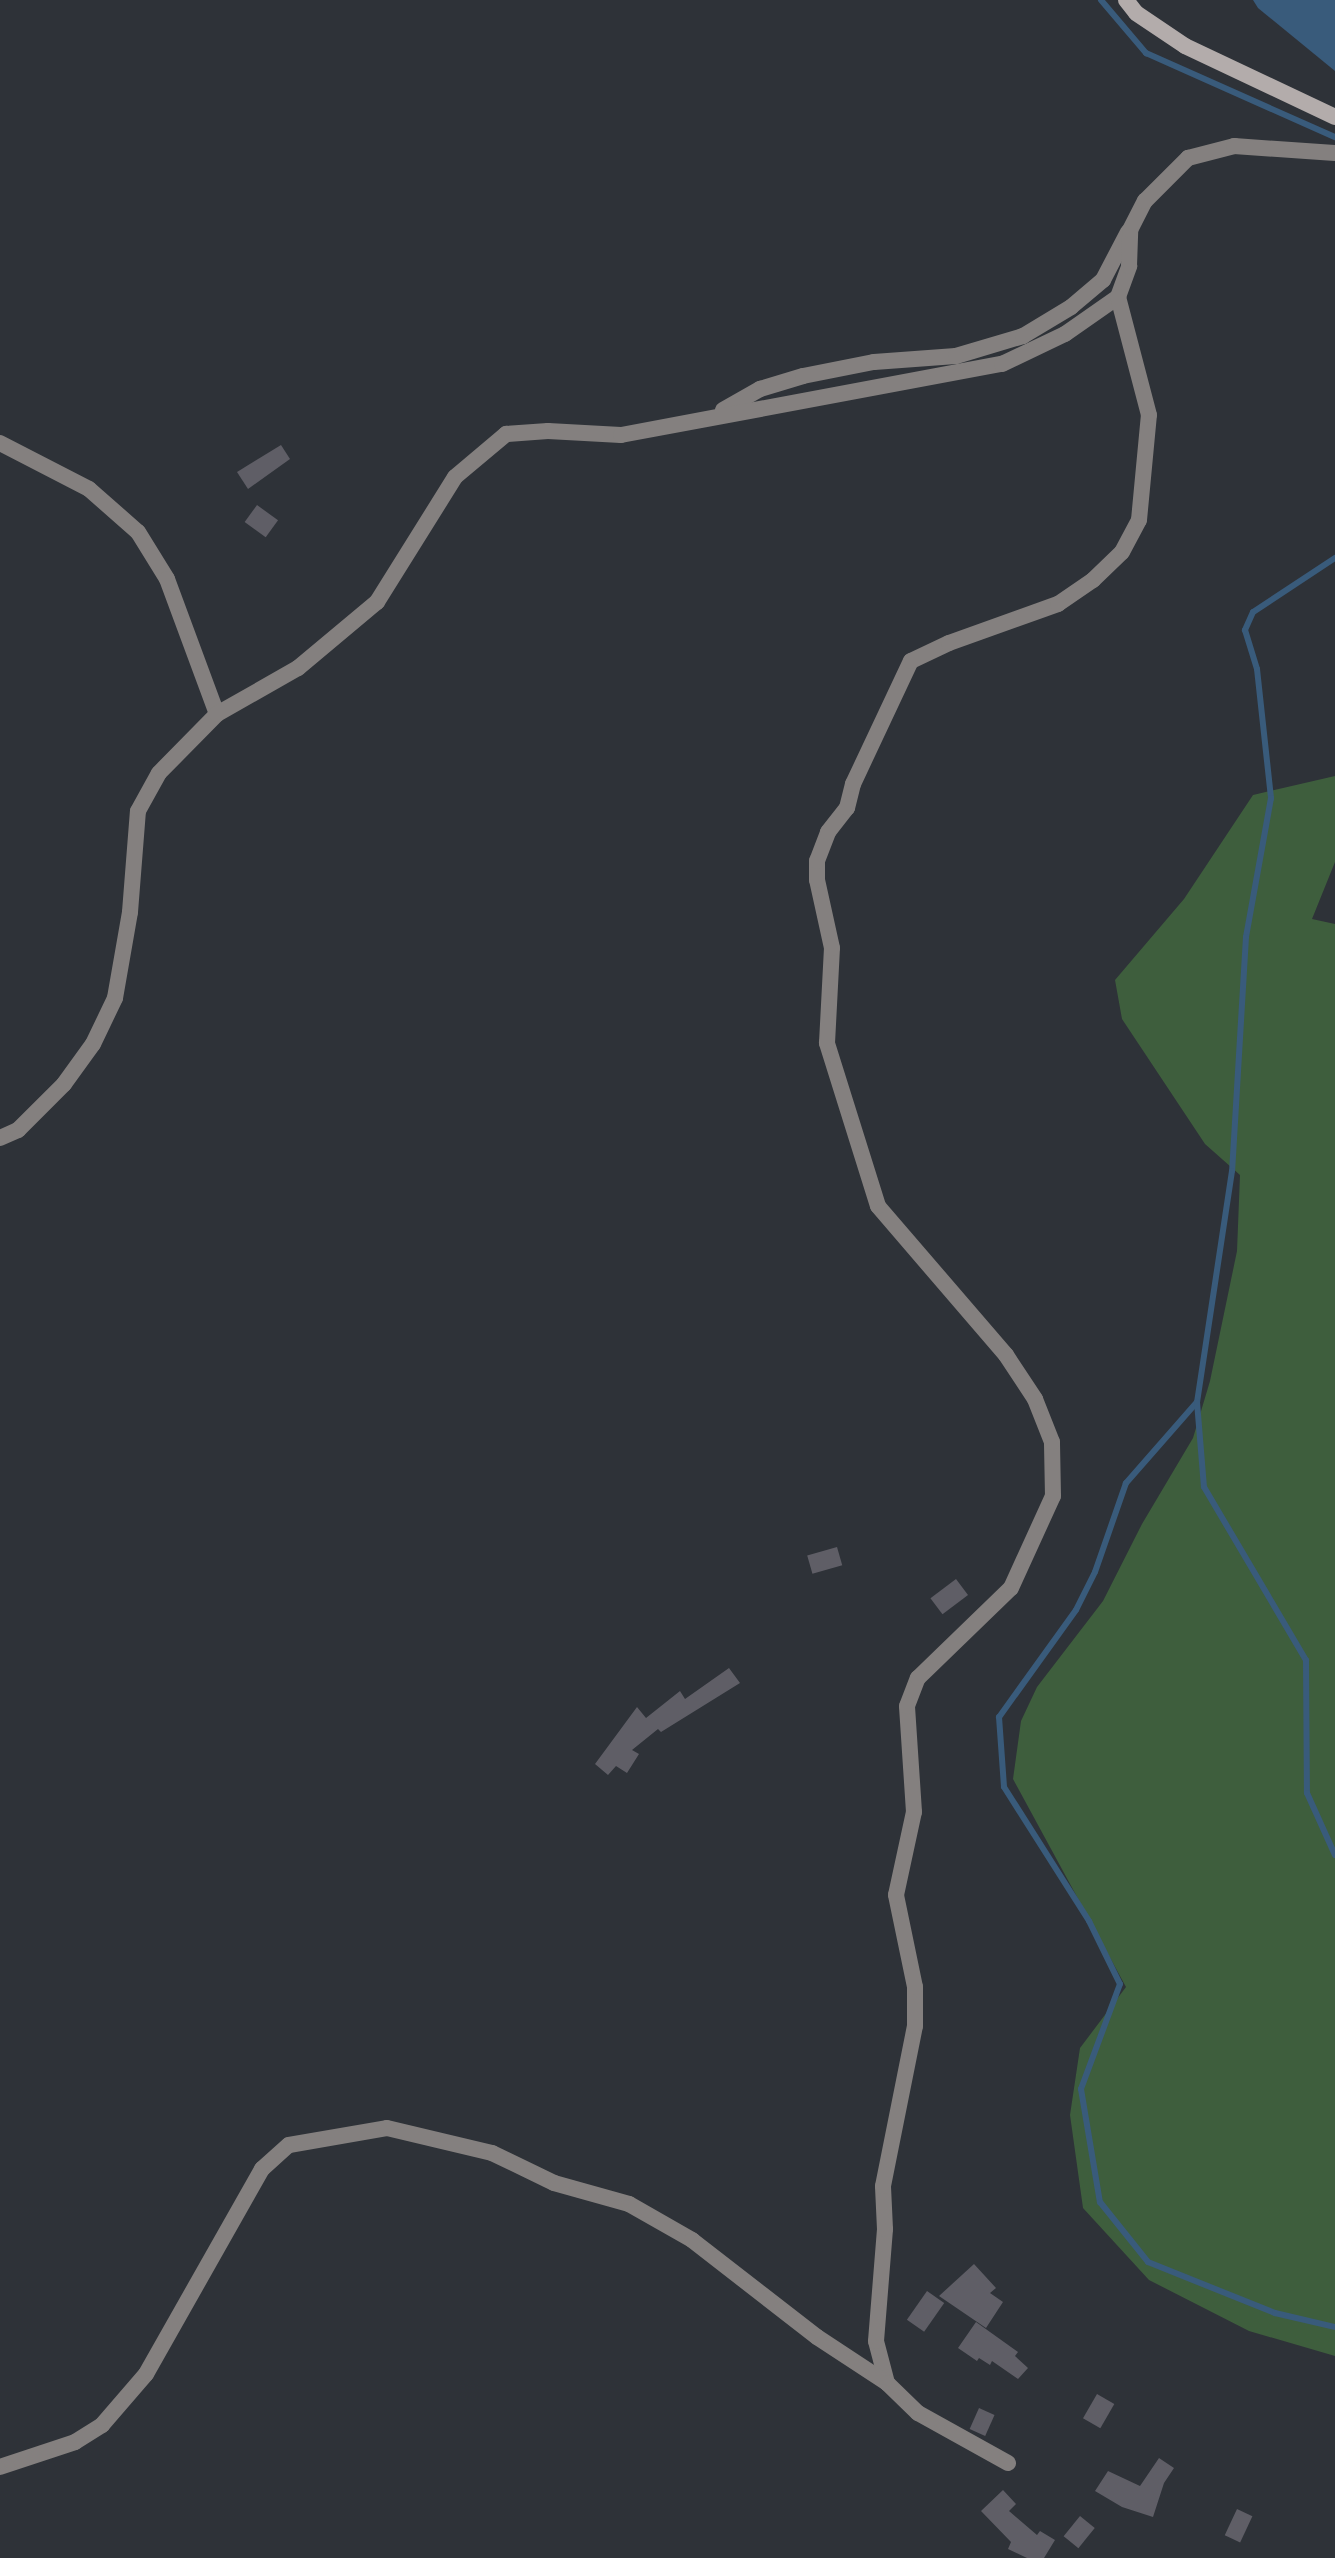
<!DOCTYPE html>
<html>
<head>
<meta charset="utf-8">
<style>
  body { margin:0 }
  #map { position:relative; width:1335px; height:2558px; overflow:hidden; background:#2e3238; font-family:Barlow,sans-serif }
  div>[style] { position:absolute }
  [style*='--x'] { left:calc(var(--x)*1px); top:calc(var(--y)*1px); width:calc(var(--w)*1px); rotate:calc(var(--a)*1deg) }
  .green>* { inset:0; background:#3e5e3d }
  .water>* { inset:0; background:#395b7b }
  .stream>* { height:6px; margin:-3px; padding:0 3px; transform-origin:3px; border-radius:3px; background:#395b7b }
  .building>* { inset:0; background:#5f5e66; transform-origin:0 0 }
  .street>* { height:16px; margin:-8px; padding:0 8px; transform-origin:8px; border-radius:8px; background:#84807f }
  .secondary>* { height:16px; margin:-8px; padding:0 8px; transform-origin:8px; border-radius:8px; background:#b3acab }
  span { translate:-50% -50%; white-space:nowrap; text-align:center; line-height:1.15; -webkit-text-stroke:8px #24282e; paint-order:stroke }
</style>
</head>
<body>
<div id="map">
  <div class="green">
    <div style="clip-path:polygon(1335px 776px,1335px 862px,1312px 919px,1335px 924px,1335px 2356px,1249px 2331px,1149px 2280px,1083px 2208px,1070px 2115px,1080px 2048px,1126px 1987px,1013px 1779px,1021px 1721px,1037px 1687px,1103px 1601px,1142px 1524px,1193px 1438px,1210px 1381px,1237px 1251px,1240px 1175px,1205px 1144px,1122px 1019px,1115px 980px,1184px 899px,1253px 795px)"></div>
  </div>
  <div class="water">
    <div style="clip-path:polygon(1253px 0,1335px 0,1335px 71px,1258px 8px)"></div>
  </div>
  <div class="stream">
    <div style="--x:1101;--y:0;--w:70;--a:49.7"></div>
    <div style="--x:1146;--y:53;--w:207;--a:24"></div>
    <div style="--x:1335;--y:558;--w:98;--a:146.6"></div>
    <div style="--x:1253;--y:612;--w:20;--a:114"></div>
    <div style="--x:1245;--y:630;--w:41;--a:72.9"></div>
    <div style="--x:1257;--y:669;--w:130;--a:83.8"></div>
    <div style="--x:1271;--y:798;--w:141;--a:100.2"></div>
    <div style="--x:1246;--y:937;--w:234;--a:93.4"></div>
    <div style="--x:1232;--y:1171;--w:234;--a:98.6"></div>
    <div style="--x:1197;--y:1402;--w:108;--a:131.2"></div>
    <div style="--x:1126;--y:1483;--w:94;--a:109.2"></div>
    <div style="--x:1095;--y:1572;--w:42;--a:116.6"></div>
    <div style="--x:1076;--y:1610;--w:132;--a:125.7"></div>
    <div style="--x:999;--y:1717;--w:70;--a:85.9"></div>
    <div style="--x:1004;--y:1787;--w:159;--a:57.6"></div>
    <div style="--x:1089;--y:1921;--w:70;--a:63.8"></div>
    <div style="--x:1120;--y:1984;--w:112;--a:110.4"></div>
    <div style="--x:1081;--y:2089;--w:115;--a:80.5"></div>
    <div style="--x:1100;--y:2202;--w:77;--a:51.3"></div>
    <div style="--x:1148;--y:2262;--w:137;--a:21.9"></div>
    <div style="--x:1275;--y:2313;--w:62;--a:13.1"></div>
    <div style="--x:1197;--y:1402;--w:85;--a:85.3"></div>
    <div style="--x:1204;--y:1487;--w:201;--a:59.5"></div>
    <div style="--x:1306;--y:1660;--w:133;--a:89.6"></div>
    <div style="--x:1307;--y:1793;--w:68;--a:65.7"></div>
  </div>
  <div class="building">
    <div style="clip-path:polygon(281px 445px,290px 459px,248px 489px,237px 472px)"></div>
    <div style="left:257px;top:505px;width:26px;height:21px;rotate:36deg"></div>
    <div style="left:837px;top:1547px;width:19px;height:31px;rotate:74deg"></div>
    <div style="left:956px;top:1579px;width:20px;height:32px;rotate:53deg"></div>
    <div style="clip-path:polygon(729px 1668px,740px 1683px,661px 1732px,658px 1729px,632px 1750px,639px 1754px,627px 1773px,616px 1766px,608px 1775px,595px 1764px,637px 1707px,646px 1718px,680px 1691px,685px 1699px)"></div>
    <div style="clip-path:polygon(974px 2264px,996px 2288px,990px 2293px,1003px 2302px,986px 2328px,939px 2296px)"></div>
    <div style="left:927px;top:2291px;width:21px;height:35px;rotate:35deg"></div>
    <div style="clip-path:polygon(976px 2322px,1018px 2352px,1015px 2356px,1028px 2368px,1018px 2379px,992px 2361px,990px 2365px,979px 2358px,977px 2361px,958px 2348px)"></div>
    <div style="left:1097px;top:2394px;width:20px;height:28px;rotate:30deg"></div>
    <div style="left:979px;top:2408px;width:17px;height:23px;rotate:24deg"></div>
    <div style="clip-path:polygon(1159px 2458px,1174px 2468px,1164px 2483px,1153px 2517px,1122px 2507px,1095px 2491px,1108px 2471px,1140px 2486px)"></div>
    <div style="clip-path:polygon(1003px 2490px,1016px 2504px,1009px 2511px,1037px 2535px,1040px 2531px,1055px 2540px,1044px 2558px,1027px 2558px,1008px 2549px,1011px 2542px,981px 2511px)"></div>
    <div style="left:1237px;top:2509px;width:17px;height:29px;rotate:25deg"></div>
    <div style="left:1080px;top:2516px;width:19px;height:26px;rotate:39deg"></div>
  </div>
  <div class="street">
    <div style="--x:723;--y:410;--w:43;--a:-29.6"></div>
    <div style="--x:760;--y:389;--w:45;--a:-16.8"></div>
    <div style="--x:803;--y:376;--w:72;--a:-11.2"></div>
    <div style="--x:874;--y:362;--w:82;--a:-4.2"></div>
    <div style="--x:956;--y:356;--w:70;--a:-16.6"></div>
    <div style="--x:1023;--y:336;--w:56;--a:-31.1"></div>
    <div style="--x:1071;--y:307;--w:42;--a:-40.2"></div>
    <div style="--x:1103;--y:280;--w:54;--a:-62.5"></div>
    <div style="--x:0;--y:443;--w:100;--a:27.3"></div>
    <div style="--x:89;--y:489;--w:65;--a:41.3"></div>
    <div style="--x:138;--y:532;--w:55;--a:58.3"></div>
    <div style="--x:167;--y:579;--w:144;--a:69.7"></div>
    <div style="--x:0;--y:1138;--w:20;--a:-24"></div>
    <div style="--x:18;--y:1130;--w:65;--a:-45"></div>
    <div style="--x:64;--y:1084;--w:49;--a:-54.1"></div>
    <div style="--x:93;--y:1044;--w:51;--a:-64.4"></div>
    <div style="--x:115;--y:998;--w:87;--a:-80.1"></div>
    <div style="--x:130;--y:912;--w:101;--a:-85.5"></div>
    <div style="--x:138;--y:811;--w:43;--a:-61.1"></div>
    <div style="--x:159;--y:773;--w:83;--a:-45.5"></div>
    <div style="--x:217;--y:714;--w:93;--a:-29.6"></div>
    <div style="--x:298;--y:668;--w:103;--a:-39.9"></div>
    <div style="--x:377;--y:602;--w:147;--a:-58"></div>
    <div style="--x:455;--y:477;--w:67;--a:-40.1"></div>
    <div style="--x:506;--y:434;--w:42;--a:-4.1"></div>
    <div style="--x:548;--y:431;--w:73;--a:3.1"></div>
    <div style="--x:621;--y:435;--w:388;--a:-10.6"></div>
    <div style="--x:1002;--y:364;--w:70;--a:-25.5"></div>
    <div style="--x:1065;--y:334;--w:65;--a:-34.9"></div>
    <div style="--x:1118;--y:297;--w:33;--a:-70"></div>
    <div style="--x:1129;--y:266;--w:36;--a:-88"></div>
    <div style="--x:1130;--y:230;--w:33;--a:-63"></div>
    <div style="--x:1145;--y:201;--w:61;--a:-45"></div>
    <div style="--x:1188;--y:158;--w:48;--a:-14.6"></div>
    <div style="--x:1234;--y:146;--w:101;--a:4"></div>
    <div style="--x:887;--y:2383;--w:43;--a:-104.7"></div>
    <div style="--x:876;--y:2341;--w:112;--a:-85.4"></div>
    <div style="--x:885;--y:2229;--w:43;--a:-92.7"></div>
    <div style="--x:883;--y:2186;--w:163;--a:-78.7"></div>
    <div style="--x:915;--y:2026;--w:39;--a:-90"></div>
    <div style="--x:915;--y:1987;--w:94;--a:-101.7"></div>
    <div style="--x:896;--y:1895;--w:85;--a:-77.8"></div>
    <div style="--x:914;--y:1812;--w:106;--a:-93.8"></div>
    <div style="--x:907;--y:1706;--w:30;--a:-69"></div>
    <div style="--x:918;--y:1678;--w:129;--a:-44.1"></div>
    <div style="--x:1011;--y:1588;--w:101;--a:-65.5"></div>
    <div style="--x:1053;--y:1496;--w:54;--a:-91.1"></div>
    <div style="--x:1052;--y:1442;--w:46;--a:-111.6"></div>
    <div style="--x:1035;--y:1399;--w:53;--a:-123.4"></div>
    <div style="--x:1006;--y:1355;--w:196;--a:-130.7"></div>
    <div style="--x:878;--y:1206;--w:171;--a:-107.4"></div>
    <div style="--x:827;--y:1043;--w:95;--a:-87"></div>
    <div style="--x:832;--y:948;--w:70;--a:-102.4"></div>
    <div style="--x:817;--y:880;--w:19;--a:-90"></div>
    <div style="--x:817;--y:861;--w:31;--a:-69"></div>
    <div style="--x:828;--y:832;--w:31;--a:-52"></div>
    <div style="--x:847;--y:808;--w:25;--a:-76"></div>
    <div style="--x:853;--y:784;--w:136;--a:-64.8"></div>
    <div style="--x:911;--y:661;--w:42;--a:-25.3"></div>
    <div style="--x:949;--y:643;--w:116;--a:-19.7"></div>
    <div style="--x:1058;--y:604;--w:42;--a:-34.4"></div>
    <div style="--x:1093;--y:580;--w:40;--a:-44"></div>
    <div style="--x:1122;--y:552;--w:36;--a:-62"></div>
    <div style="--x:1139;--y:520;--w:105;--a:-84.6"></div>
    <div style="--x:1149;--y:415;--w:122;--a:-104.7"></div>
    <div style="--x:0;--y:2467;--w:79;--a:-18.4"></div>
    <div style="--x:75;--y:2442;--w:32;--a:-32"></div>
    <div style="--x:102;--y:2425;--w:67;--a:-49.2"></div>
    <div style="--x:146;--y:2374;--w:236;--a:-60.5"></div>
    <div style="--x:262;--y:2169;--w:36;--a:-42"></div>
    <div style="--x:289;--y:2145;--w:99;--a:-9.8"></div>
    <div style="--x:387;--y:2128;--w:108;--a:13.4"></div>
    <div style="--x:492;--y:2153;--w:69;--a:25.8"></div>
    <div style="--x:554;--y:2183;--w:78;--a:15.6"></div>
    <div style="--x:629;--y:2204;--w:73;--a:29.7"></div>
    <div style="--x:692;--y:2240;--w:158;--a:37.8"></div>
    <div style="--x:817;--y:2337;--w:84;--a:33.3"></div>
    <div style="--x:887;--y:2383;--w:43;--a:44.1"></div>
    <div style="--x:918;--y:2413;--w:103;--a:29.1"></div>
  </div>
  <div class="secondary">
    <div style="--x:1126;--y:0;--w:16;--a:52"></div>
    <div style="--x:1136;--y:13;--w:59;--a:34"></div>
    <div style="--x:1185;--y:46;--w:166;--a:25.3"></div>
  </div>
</div>
</body>
</html>
